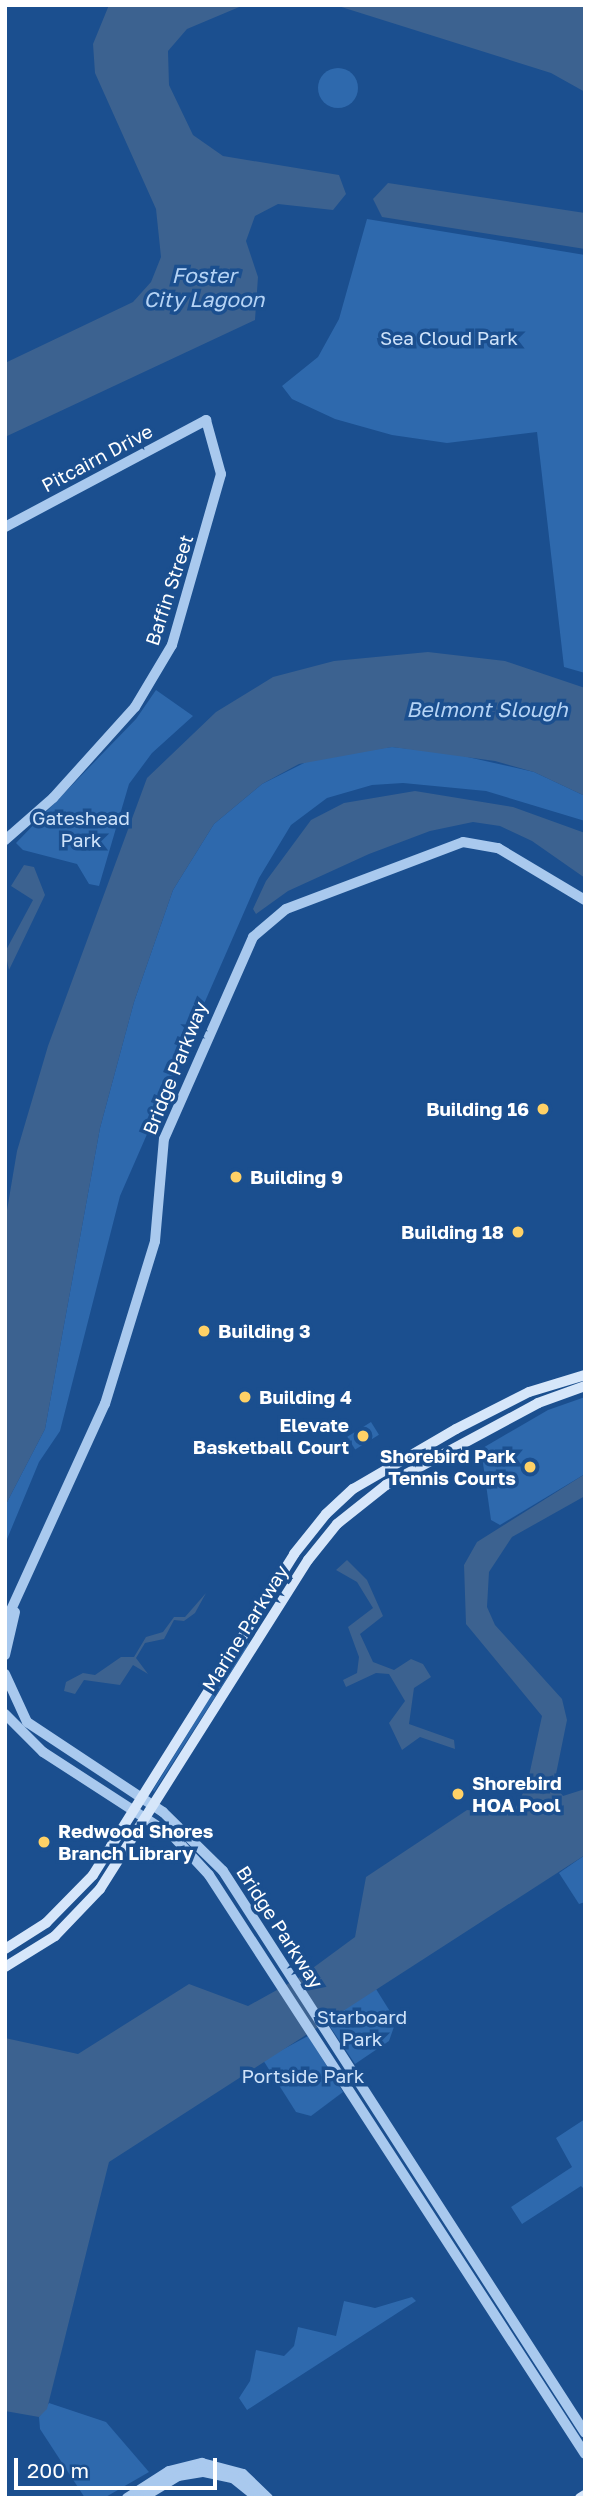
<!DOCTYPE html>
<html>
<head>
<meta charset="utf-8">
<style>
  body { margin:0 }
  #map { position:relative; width:590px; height:2503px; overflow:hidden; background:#1b4f8f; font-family:"Golos Text",sans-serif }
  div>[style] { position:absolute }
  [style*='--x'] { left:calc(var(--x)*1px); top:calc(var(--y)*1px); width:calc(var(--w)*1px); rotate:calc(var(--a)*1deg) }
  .green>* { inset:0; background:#2e69ad; transform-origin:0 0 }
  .round { border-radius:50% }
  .water>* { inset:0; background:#3c6290 }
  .tertiary>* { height:10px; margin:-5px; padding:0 5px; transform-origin:5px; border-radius:5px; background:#a9c9ee }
  .secondary>* { height:10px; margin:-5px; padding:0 5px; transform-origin:5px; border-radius:5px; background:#d6e6fa }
  .dots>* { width:19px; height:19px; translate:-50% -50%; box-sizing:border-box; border:4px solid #1b4f8f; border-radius:50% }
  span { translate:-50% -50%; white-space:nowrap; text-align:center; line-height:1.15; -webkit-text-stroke:7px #1b4f8f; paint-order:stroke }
  .park-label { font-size:19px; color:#cfe3fa }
  .street-label { font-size:19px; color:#fff }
  .poi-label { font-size:19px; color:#fff; font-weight:700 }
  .right { translate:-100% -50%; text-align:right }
  .left { translate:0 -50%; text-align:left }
  .water-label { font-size:21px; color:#b5d3f5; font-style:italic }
  .frame { position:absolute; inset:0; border:7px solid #fff; pointer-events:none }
  .scale { position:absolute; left:14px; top:2458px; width:203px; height:32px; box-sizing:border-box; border:4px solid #fff; border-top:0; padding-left:9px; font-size:21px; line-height:24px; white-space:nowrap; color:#fff; -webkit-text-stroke:5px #1b4f8f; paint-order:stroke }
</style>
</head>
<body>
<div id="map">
  <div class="green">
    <div class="round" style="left:318px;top:68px;width:40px;height:40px"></div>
    <div style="clip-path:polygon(367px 219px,585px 255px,585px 673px,564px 667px,537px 432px,447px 443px,392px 435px,335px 419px,292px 399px,282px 386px,318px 357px,339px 319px)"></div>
    <div style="clip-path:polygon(156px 690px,193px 716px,152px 753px,129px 784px,99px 886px,89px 884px,77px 864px,23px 850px,16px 843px,136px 719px)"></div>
    <div style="clip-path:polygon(392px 747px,450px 753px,534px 772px,585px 796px,585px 821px,486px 791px,403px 783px,372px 785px,327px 798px,291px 825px,259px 878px,120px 1196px,60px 1431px,39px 1462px,5px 1544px,5px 1506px,45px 1429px,100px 1128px,134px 1002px,173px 890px,214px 824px,262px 784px,318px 756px)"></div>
    <div style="clip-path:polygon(585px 1397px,585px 1474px,500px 1525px,491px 1520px,481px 1449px,548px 1410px)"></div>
    <div style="left:371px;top:1422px;width:15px;height:28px;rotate:58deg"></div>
    <div style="clip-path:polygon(245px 1641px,249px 1644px,154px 1792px,153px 1790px)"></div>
    <div style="clip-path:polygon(585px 1855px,585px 1902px,579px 1904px,559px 1873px)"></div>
    <div style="clip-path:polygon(376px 1989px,396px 2021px,389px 2041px,355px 2064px,325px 2019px)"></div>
    <div style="clip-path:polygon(308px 2036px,343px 2092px,311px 2116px,296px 2112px,263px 2060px)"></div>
    <div style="clip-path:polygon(585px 2119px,585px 2190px,581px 2186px,522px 2224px,511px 2207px,572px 2167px,556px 2138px)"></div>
    <div style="clip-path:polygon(412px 2297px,416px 2301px,247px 2410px,239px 2398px,250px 2381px,256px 2350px,284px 2356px,294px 2346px,298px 2327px,336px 2336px,344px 2301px,375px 2308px)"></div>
    <div style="clip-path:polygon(49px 2403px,106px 2422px,149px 2472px,104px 2498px,85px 2498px,40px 2429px,39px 2417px)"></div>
  </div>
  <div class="water">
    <div style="clip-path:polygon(109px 5px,244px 5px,187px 29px,168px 51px,169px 85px,193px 135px,223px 156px,339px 175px,346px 194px,333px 210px,278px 204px,255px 216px,246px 241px,258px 277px,255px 320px,5px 437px,5px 363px,133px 302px,151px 282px,161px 257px,156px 209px,95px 73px,93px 44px)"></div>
    <div style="clip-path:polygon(335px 5px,585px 5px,585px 92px,551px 73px)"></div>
    <div style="clip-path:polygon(388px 183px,585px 213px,585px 249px,382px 217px,373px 199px)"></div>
    <div style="clip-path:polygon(428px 652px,505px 661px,585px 688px,585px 796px,534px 772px,495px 761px,392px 747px,299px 764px,262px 784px,214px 824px,173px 890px,134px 1002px,100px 1128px,45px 1429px,5px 1506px,5px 1222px,17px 1151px,48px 1046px,147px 778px,216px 712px,273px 677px,334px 661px)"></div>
    <div style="clip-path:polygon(415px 791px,513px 807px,585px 833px,585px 878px,532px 841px,500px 826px,473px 822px,430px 831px,369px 854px,288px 891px,256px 914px,253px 909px,266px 881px,311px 820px,344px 803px)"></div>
    <div style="clip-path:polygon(24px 865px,34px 867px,45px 895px,9px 970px,5px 952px,33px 900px,11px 886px)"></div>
    <div style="clip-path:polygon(585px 1474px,585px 1496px,512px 1537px,489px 1572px,487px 1607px,495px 1625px,562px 1699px,567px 1720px,554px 1784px,563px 1796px,585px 1789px,585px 1855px,109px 2162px,47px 2409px,39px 2417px,5px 2411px,5px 2038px,78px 2054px,189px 1984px,248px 2006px,302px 1976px,355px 1937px,366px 1877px,467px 1810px,500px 1813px,516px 1807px,527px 1785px,542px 1716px,466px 1624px,464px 1565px,477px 1542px)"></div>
    <div style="clip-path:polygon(347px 1560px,367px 1580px,383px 1616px,360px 1634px,373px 1662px,394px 1670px,411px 1659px,423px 1664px,431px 1677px,414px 1688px,409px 1724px,454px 1740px,455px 1749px,420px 1737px,402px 1750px,389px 1723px,405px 1701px,389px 1674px,376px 1673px,346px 1687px,343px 1680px,357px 1673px,359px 1657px,348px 1627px,373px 1608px,357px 1582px,336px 1570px)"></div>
    <div style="clip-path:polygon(206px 1593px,195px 1613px,184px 1621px,174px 1620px,164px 1639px,145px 1643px,136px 1658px,148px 1674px,133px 1665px,120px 1685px,84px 1680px,75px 1694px,64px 1691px,66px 1682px,83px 1673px,95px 1675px,121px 1657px,134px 1657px,146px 1637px,163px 1632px,174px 1617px,185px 1617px)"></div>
  </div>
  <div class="tertiary">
    <div style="--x:5;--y:527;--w:228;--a:-28"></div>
    <div style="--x:206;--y:420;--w:56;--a:74.5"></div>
    <div style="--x:221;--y:474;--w:178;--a:106"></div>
    <div style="--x:172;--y:645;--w:72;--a:120.8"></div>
    <div style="--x:135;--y:707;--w:122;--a:132"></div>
    <div style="--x:53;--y:798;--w:64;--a:138.8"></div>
    <div style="--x:5;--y:1623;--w:241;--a:-65.5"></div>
    <div style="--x:105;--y:1404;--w:170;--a:-72.9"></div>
    <div style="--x:155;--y:1241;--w:102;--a:-85"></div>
    <div style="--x:164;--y:1139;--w:221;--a:-66.2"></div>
    <div style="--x:253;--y:937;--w:43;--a:-40.3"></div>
    <div style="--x:286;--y:909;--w:189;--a:-20.7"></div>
    <div style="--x:463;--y:842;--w:36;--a:10"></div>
    <div style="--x:498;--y:848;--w:101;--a:30.9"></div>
    <div style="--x:5;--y:1655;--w:44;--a:-76.9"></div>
    <div style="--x:5;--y:1674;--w:53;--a:65.4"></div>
    <div style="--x:27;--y:1722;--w:163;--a:33.5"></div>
    <div style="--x:163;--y:1812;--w:84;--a:44.5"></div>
    <div style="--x:223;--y:1871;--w:668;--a:57.21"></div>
    <div style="--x:5;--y:1714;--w:54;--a:45"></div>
    <div style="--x:43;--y:1752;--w:155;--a:32.9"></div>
    <div style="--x:173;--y:1836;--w:53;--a:47.3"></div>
    <div style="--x:209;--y:1875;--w:690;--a:57"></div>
    <div style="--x:127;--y:2498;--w:50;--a:-32.7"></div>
    <div style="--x:169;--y:2471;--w:34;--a:-14"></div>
    <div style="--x:202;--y:2463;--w:42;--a:15"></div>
    <div style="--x:243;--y:2474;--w:35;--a:44"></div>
    <div style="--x:142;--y:2498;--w:42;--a:-31.4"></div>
    <div style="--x:178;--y:2476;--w:26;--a:-9"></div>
    <div style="--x:204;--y:2472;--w:30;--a:12"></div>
    <div style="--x:233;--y:2478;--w:32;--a:39"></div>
  </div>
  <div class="secondary">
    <div style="--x:5;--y:1949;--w:49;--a:-32.4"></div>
    <div style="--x:46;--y:1923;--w:67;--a:-45.6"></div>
    <div style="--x:93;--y:1875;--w:379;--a:-57.9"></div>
    <div style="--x:294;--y:1554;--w:51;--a:-51.3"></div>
    <div style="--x:326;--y:1514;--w:37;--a:-43"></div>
    <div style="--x:353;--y:1489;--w:119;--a:-30.2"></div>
    <div style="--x:456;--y:1429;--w:82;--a:-26.9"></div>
    <div style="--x:529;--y:1392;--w:59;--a:-16.9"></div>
    <div style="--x:5;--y:1967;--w:59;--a:-31.8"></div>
    <div style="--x:55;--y:1936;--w:65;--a:-46.2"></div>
    <div style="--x:100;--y:1889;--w:389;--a:-57.7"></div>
    <div style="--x:308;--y:1560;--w:46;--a:-51.1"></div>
    <div style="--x:337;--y:1524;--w:63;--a:-38.5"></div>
    <div style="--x:386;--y:1485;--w:173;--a:-28.3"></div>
    <div style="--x:538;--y:1403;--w:50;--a:-19.9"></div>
    <div style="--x:580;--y:2498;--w:6;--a:-31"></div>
  </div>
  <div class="dots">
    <div style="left:543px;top:1109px;background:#ffd166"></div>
    <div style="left:236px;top:1177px;background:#ffd166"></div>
    <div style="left:518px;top:1232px;background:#ffd166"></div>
    <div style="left:204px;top:1331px;background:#ffd166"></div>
    <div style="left:245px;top:1397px;background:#ffd166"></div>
    <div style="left:363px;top:1436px;background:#ffd166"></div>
    <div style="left:530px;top:1467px;background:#ffd166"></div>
    <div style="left:458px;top:1794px;background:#ffd166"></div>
    <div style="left:44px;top:1842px;background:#ffd166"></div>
  </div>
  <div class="park-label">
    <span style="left:449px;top:338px">Sea Cloud Park</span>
    <span style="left:81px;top:829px">Gateshead<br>Park</span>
    <span style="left:362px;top:2028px">Starboard<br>Park</span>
    <span style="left:303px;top:2076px">Portside Park</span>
  </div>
  <div class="street-label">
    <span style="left:97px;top:458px;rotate:-28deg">Pitcairn Drive</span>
    <span style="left:169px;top:590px;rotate:-72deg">Baffin Street</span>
    <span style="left:175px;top:1068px;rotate:-68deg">Bridge Parkway</span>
    <span style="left:245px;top:1628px;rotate:-58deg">Marine Parkway</span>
    <span style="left:280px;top:1927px;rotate:57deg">Bridge Parkway</span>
  </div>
  <div class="poi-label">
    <span class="right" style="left:529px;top:1109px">Building 16</span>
    <span class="left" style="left:250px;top:1177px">Building 9</span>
    <span class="right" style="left:504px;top:1232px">Building 18</span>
    <span class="left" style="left:218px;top:1331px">Building 3</span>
    <span class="left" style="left:259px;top:1397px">Building 4</span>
    <span class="right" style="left:349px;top:1436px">Elevate<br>Basketball Court</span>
    <span class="right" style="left:516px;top:1467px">Shorebird Park<br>Tennis Courts</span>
    <span class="left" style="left:472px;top:1794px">Shorebird<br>HOA Pool</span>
    <span class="left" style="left:58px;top:1842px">Redwood Shores<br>Branch Library</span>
  </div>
  <div class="water-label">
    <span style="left:204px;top:287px">Foster<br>City Lagoon</span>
    <span style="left:487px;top:709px">Belmont Slough</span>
  </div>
  <div class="frame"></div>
  <div class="scale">200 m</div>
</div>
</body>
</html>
